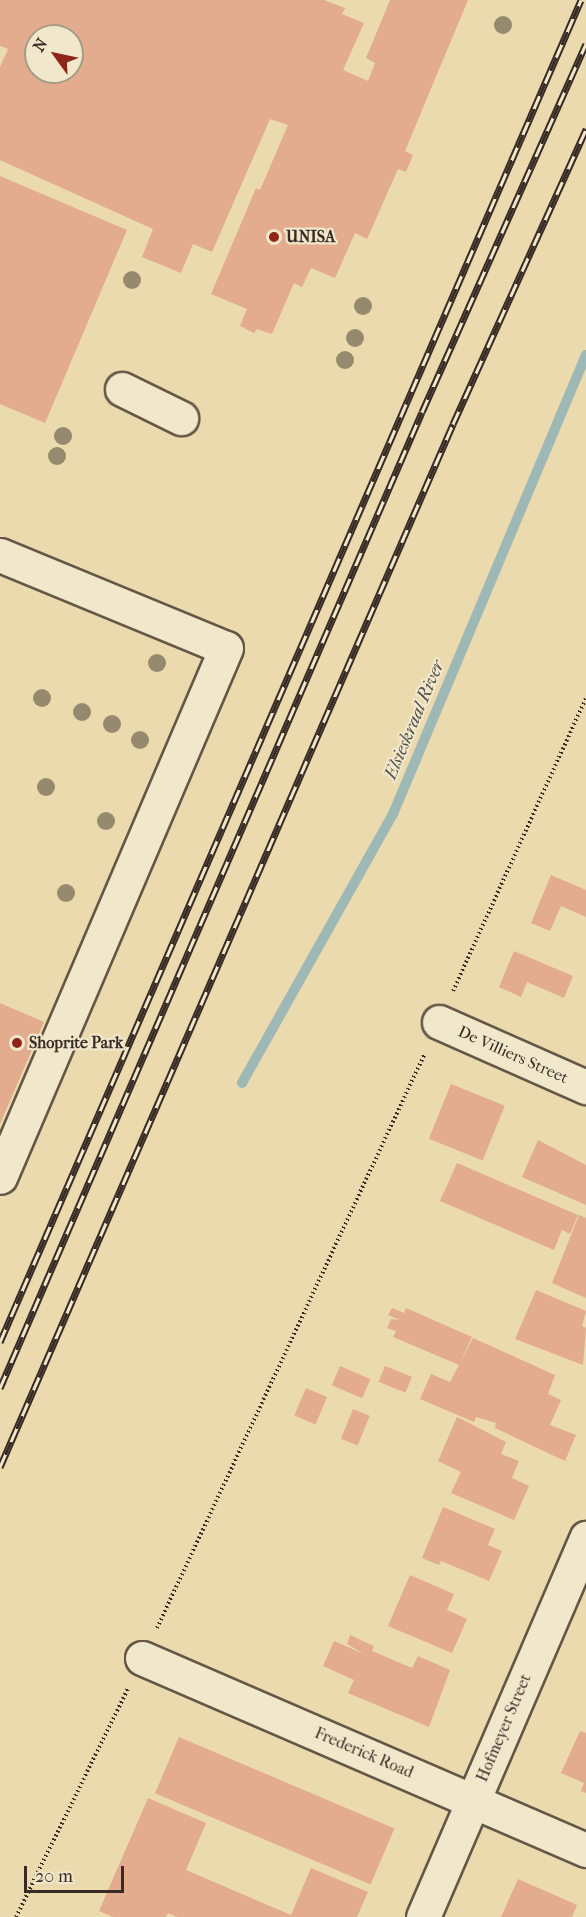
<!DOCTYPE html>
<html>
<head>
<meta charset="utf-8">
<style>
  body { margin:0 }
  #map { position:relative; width:586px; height:1917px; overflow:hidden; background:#eadaad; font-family:"IM FELL French Canon",serif }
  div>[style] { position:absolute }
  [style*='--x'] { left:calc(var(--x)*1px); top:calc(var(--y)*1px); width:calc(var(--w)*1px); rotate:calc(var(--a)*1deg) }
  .stream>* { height:10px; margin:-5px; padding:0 5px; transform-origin:5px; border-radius:5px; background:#9db8b5 }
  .building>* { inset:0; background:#e3ac8e; transform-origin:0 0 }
  .path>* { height:4px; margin-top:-2px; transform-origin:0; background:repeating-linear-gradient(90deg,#382b25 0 1.5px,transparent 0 4.5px) }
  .roads { filter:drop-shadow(2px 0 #645747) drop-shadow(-2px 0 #645747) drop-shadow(0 2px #645747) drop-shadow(0 -2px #645747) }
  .minor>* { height:33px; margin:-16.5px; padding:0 16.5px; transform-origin:16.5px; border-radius:16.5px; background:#f1e7ca }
  .rail>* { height:7px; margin-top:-3.5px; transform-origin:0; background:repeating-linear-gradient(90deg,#f1e7ca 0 14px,#382b25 0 28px); box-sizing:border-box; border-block:2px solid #382b25 }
  .trees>* { width:18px; height:18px; margin:-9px; border-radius:50%; background:#968a6e }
  .dots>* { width:16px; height:16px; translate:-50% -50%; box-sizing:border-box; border:3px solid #f1e7ca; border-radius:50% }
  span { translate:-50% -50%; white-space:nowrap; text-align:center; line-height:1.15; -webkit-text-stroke:4.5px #f1e7ca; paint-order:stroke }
  .poi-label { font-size:16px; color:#382b25; font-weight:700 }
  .left { translate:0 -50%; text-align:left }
  .street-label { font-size:16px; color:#382b25 }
  .water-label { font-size:18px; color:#514e49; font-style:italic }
  .north { position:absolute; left:24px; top:24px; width:60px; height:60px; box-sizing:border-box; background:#f1e7ca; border:2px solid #a79c88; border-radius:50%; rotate:303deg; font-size:16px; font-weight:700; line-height:24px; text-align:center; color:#382b25 }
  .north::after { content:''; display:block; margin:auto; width:21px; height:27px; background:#8f2418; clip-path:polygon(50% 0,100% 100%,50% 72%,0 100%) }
  .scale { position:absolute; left:24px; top:1866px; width:100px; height:27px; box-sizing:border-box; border:3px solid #382b25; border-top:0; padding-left:8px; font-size:18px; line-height:21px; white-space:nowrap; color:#382b25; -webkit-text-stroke:4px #f1e7ca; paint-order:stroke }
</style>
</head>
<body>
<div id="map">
  <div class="stream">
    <div style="--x:242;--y:1083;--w:308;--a:-60.7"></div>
    <div style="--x:393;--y:814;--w:498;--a:-67.2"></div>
  </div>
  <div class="building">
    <div style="clip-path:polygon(evenodd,0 0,324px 0,345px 8px,342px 14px,364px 23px,343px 70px,368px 81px,375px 63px,366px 58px,390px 0,468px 0,405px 151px,413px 155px,406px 172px,398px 169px,367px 239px,355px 233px,335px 278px,311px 268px,302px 287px,294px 283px,272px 334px,257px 329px,254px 333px,240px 326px,247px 309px,211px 294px,256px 188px,260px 190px,288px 125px,270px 119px,212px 252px,193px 244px,181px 273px,142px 257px,153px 229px,0 160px,0 67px,8px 49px,0 46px,0 0,36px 36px,72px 36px,72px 72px,36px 72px,36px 36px)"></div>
    <div style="clip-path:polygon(0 176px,127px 230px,45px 423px,0 404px)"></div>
    <div style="clip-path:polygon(551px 875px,586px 890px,586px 917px,561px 906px,550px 931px,531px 923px)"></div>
    <div style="clip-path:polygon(514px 951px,573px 976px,564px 998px,527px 982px,521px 997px,499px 987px)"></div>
    <div style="clip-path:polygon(0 1003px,44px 1022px,0 1124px)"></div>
    <div style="left:451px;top:1084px;width:58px;height:59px;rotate:22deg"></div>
    <div style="clip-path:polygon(538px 1140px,586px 1165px,586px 1205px,522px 1177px)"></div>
    <div style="clip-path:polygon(457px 1163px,578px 1215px,570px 1234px,562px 1230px,554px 1250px,440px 1201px)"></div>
    <div style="clip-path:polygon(579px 1215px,586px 1218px,586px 1298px,552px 1283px)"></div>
    <div style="clip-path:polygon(536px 1290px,586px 1311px,582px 1326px,586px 1328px,583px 1365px,515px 1339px)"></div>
    <div style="clip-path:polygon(392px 1308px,404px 1313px,406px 1308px,472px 1337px,459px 1365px,393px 1337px,396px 1331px,387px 1328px,391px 1319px,400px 1320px,388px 1315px)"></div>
    <div style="clip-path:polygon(473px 1338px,555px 1375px,548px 1394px,561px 1400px,550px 1425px,576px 1435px,565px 1461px,495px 1428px,496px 1423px,476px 1417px,474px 1422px,420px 1399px,431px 1374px,450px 1382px)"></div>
    <div style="left:340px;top:1366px;width:33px;height:21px;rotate:23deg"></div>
    <div style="left:385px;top:1366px;width:29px;height:17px;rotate:22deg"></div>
    <div style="left:306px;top:1388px;width:23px;height:30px;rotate:23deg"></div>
    <div style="left:353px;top:1409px;width:18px;height:32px;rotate:22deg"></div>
    <div style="clip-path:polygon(457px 1417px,506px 1442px,501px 1454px,519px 1461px,512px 1478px,529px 1486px,514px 1520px,451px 1493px,461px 1472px,438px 1461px)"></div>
    <div style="clip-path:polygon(443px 1507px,495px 1529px,488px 1545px,502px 1551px,489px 1581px,441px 1561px,439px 1565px,422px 1558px)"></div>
    <div style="clip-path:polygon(410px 1575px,454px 1594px,447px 1610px,467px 1619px,452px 1653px,388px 1626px)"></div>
    <div style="clip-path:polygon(350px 1635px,374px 1646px,372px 1651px,412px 1668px,418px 1656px,450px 1670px,429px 1727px,348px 1693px,354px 1680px,323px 1666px,334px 1641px,364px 1654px,347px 1644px)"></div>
    <div style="clip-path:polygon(580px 1731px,586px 1733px,586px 1793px,581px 1791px,584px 1783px,561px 1773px)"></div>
    <div style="left:179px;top:1737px;width:234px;height:61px;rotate:23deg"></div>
    <div style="clip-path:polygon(148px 1798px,206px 1823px,186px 1870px,291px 1915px,311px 1868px,368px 1892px,357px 1917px,177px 1917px,168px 1913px,166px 1917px,113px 1917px,99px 1911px)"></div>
    <div style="clip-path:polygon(518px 1879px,577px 1905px,572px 1917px,501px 1917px)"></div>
  </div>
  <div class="path">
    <div style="--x:453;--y:991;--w:322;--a:-65.6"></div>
    <div style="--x:157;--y:1628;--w:634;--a:-65.01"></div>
    <div style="--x:16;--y:1917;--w:255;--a:-63.9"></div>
  </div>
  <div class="roads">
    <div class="minor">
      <div style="--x:122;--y:389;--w:66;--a:26.2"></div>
      <div style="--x:0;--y:555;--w:244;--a:22.4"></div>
      <div style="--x:226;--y:648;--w:575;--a:113.13"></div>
      <div style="--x:439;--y:1022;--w:161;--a:23.9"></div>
      <div style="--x:142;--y:1658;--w:484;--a:23.4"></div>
      <div style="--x:423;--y:1917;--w:413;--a:-66.7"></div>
    </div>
  </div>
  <div class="rail">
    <div style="--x:0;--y:1342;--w:1462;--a:-66.59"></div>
    <div style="--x:0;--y:1388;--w:1063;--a:-66.62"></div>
    <div style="--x:422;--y:412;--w:403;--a:-66"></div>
    <div style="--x:0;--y:1467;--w:1137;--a:-66.52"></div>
    <div style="--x:453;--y:424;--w:324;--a:-65.7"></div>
  </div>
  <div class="trees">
    <div style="left:503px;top:25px"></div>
    <div style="left:132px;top:280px"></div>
    <div style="left:363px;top:306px"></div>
    <div style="left:355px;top:338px"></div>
    <div style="left:345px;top:360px"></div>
    <div style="left:63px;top:436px"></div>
    <div style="left:57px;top:456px"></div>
    <div style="left:157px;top:663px"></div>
    <div style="left:42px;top:698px"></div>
    <div style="left:82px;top:712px"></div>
    <div style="left:112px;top:724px"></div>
    <div style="left:140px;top:740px"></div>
    <div style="left:46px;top:787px"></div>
    <div style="left:106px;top:821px"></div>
    <div style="left:66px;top:893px"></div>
  </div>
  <div class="dots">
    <div style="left:274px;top:237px;background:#8f2418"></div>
    <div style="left:17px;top:1043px;background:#8f2418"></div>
  </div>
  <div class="poi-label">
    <span class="left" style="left:286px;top:237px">UNISA</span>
    <span class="left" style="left:29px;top:1043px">Shoprite Park</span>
  </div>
  <div class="street-label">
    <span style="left:513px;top:1055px;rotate:24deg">De Villiers Street</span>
    <span style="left:504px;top:1728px;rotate:-67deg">Hofmeyer Street</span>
    <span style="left:364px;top:1753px;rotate:23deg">Frederick Road</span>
  </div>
  <div class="water-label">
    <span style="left:415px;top:720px;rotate:-67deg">Elsieskraal River</span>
  </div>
  <div class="north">N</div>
  <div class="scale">20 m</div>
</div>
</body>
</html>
